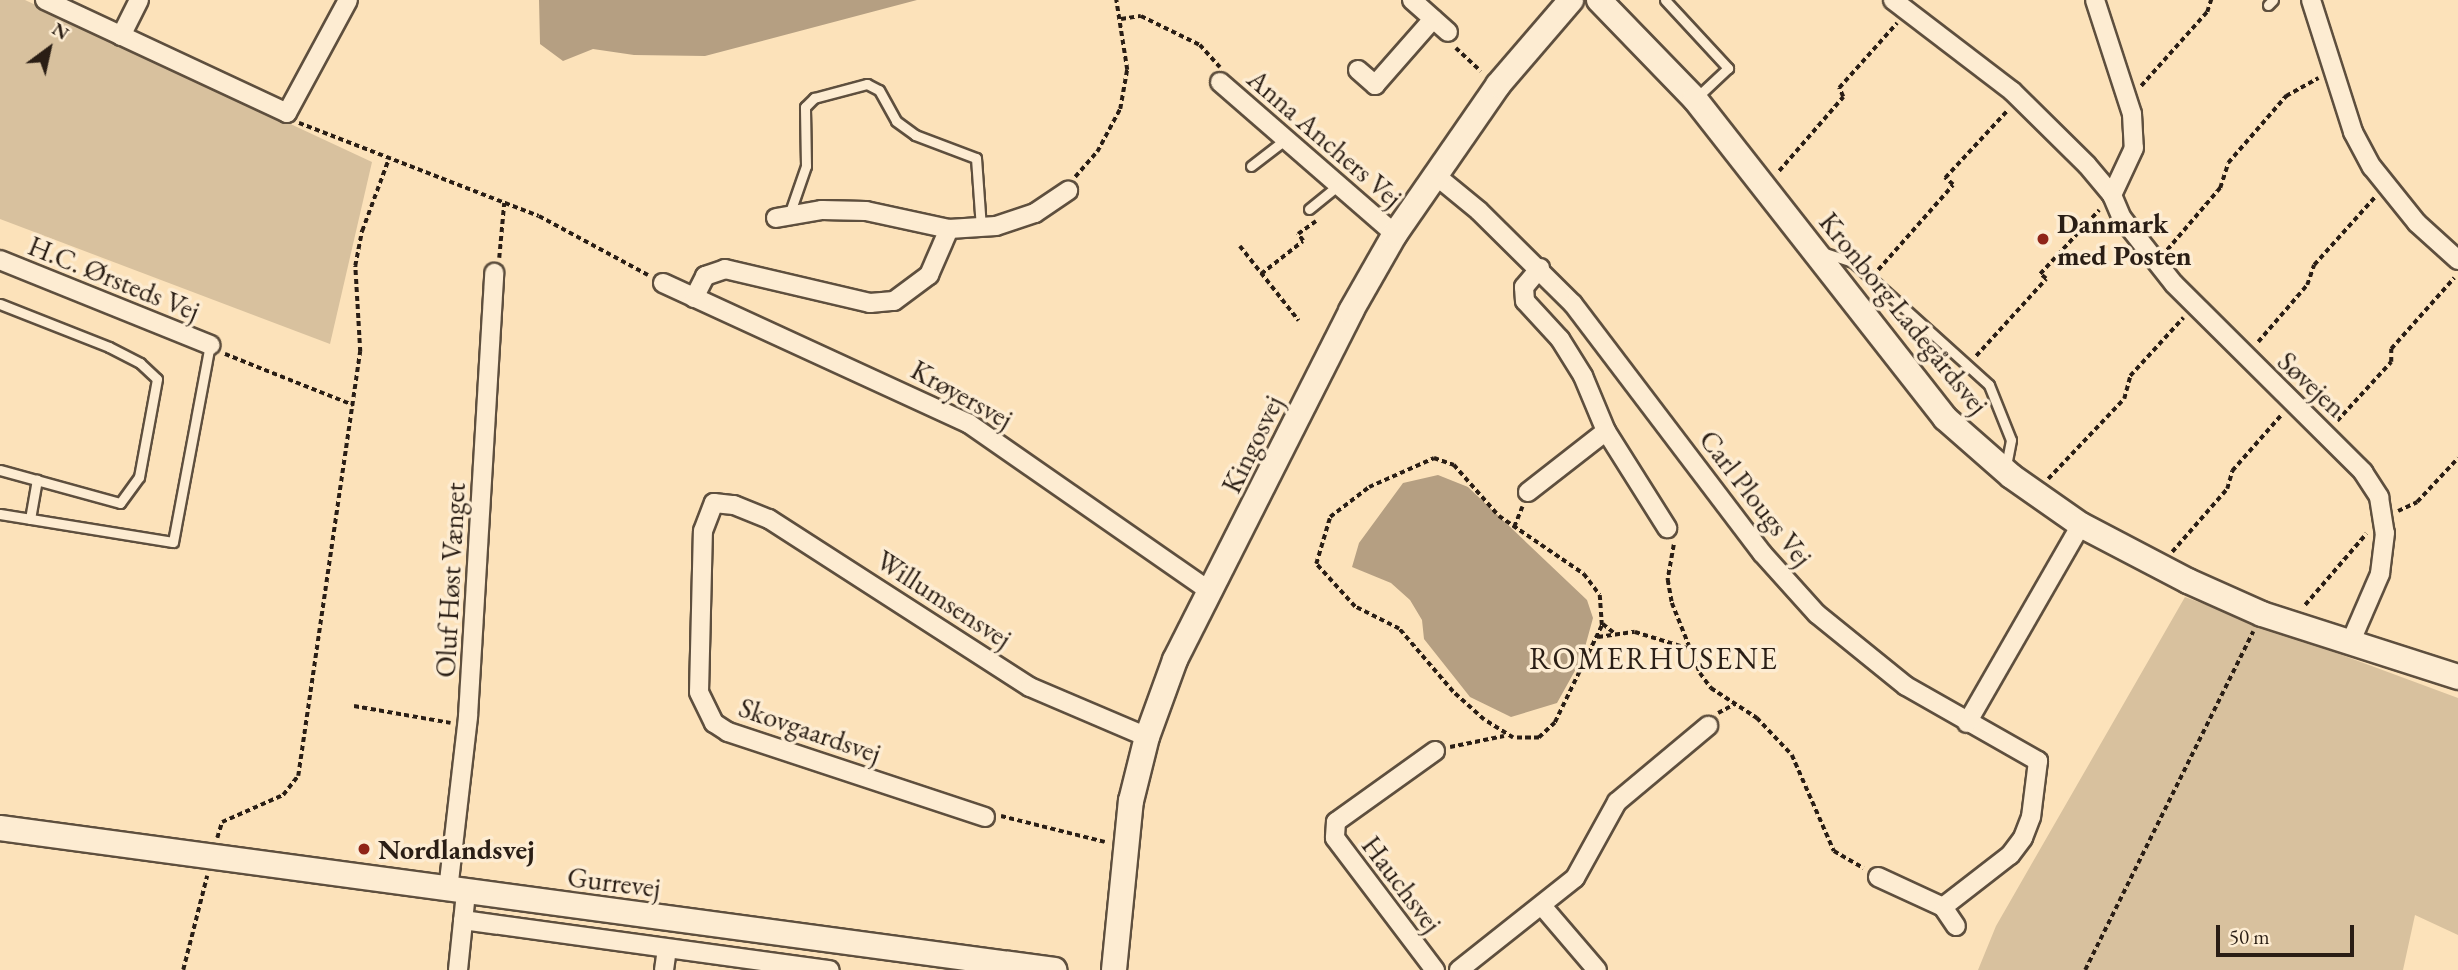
<!DOCTYPE html>
<html>
<head>
<meta charset="utf-8">
<style>
  body { margin:0 }
  #map { position:relative; width:2458px; height:970px; overflow:hidden; background:#fce2ba; font-family:"EB Garamond",serif }
  div>[style] { position:absolute }
  [style*='--x'] { left:calc(var(--x)*1px); top:calc(var(--y)*1px); width:calc(var(--w)*1px); rotate:calc(var(--a)*1deg) }
  .green>* { inset:0; background:#d8c19e }
  .water>* { inset:0; background:#b59f82 }
  .path>* { height:3.5px; margin-top:-1.75px; transform-origin:0; background:repeating-linear-gradient(90deg,#2a1e15 0 5px,transparent 0 8.5px) }
  .roads { filter:drop-shadow(2px 0 #5e4f3e) drop-shadow(-2px 0 #5e4f3e) drop-shadow(0 2px #5e4f3e) drop-shadow(0 -2px #5e4f3e) }
  .lane>* { height:9px; margin:-4.5px; padding:0 4.5px; transform-origin:4.5px; border-radius:4.5px; background:#fdecd2 }
  .street>* { height:18px; margin:-9px; padding:0 9px; transform-origin:9px; border-radius:9px; background:#fdecd2 }
  .secondary>* { height:24px; margin:-12px; padding:0 12px; transform-origin:12px; border-radius:12px; background:#fdecd2 }
  .dots>* { width:19px; height:19px; translate:-50% -50%; box-sizing:border-box; border:4px solid #fdecd2; border-radius:50% }
  span { translate:-50% -50%; white-space:nowrap; text-align:center; line-height:1.15; -webkit-text-stroke:7px #fdecd2; paint-order:stroke }
  .street-label { font-size:28px; color:#2a1e15 }
  .poi-label { font-size:28px; color:#2a1e15; font-weight:700 }
  .left { translate:0 -50%; text-align:left }
  .neighbourhood-label { font-size:30px; color:#2a1e15; letter-spacing:2px }
  .north { position:absolute; left:14px; top:14px; width:70px; height:70px; -webkit-text-stroke:5px #fdecd2; paint-order:stroke; rotate:33deg; font-size:19px; font-weight:700; line-height:28px; text-align:center; color:#2a1e15 }
  .north::after { content:''; display:block; margin:auto; width:24px; height:32px; background:#2a1e15; clip-path:polygon(50% 0,100% 100%,50% 72%,0 100%) }
  .scale { position:absolute; left:2216px; top:925px; width:138px; height:32px; box-sizing:border-box; border:4px solid #2a1e15; border-top:0; padding-left:9px; font-size:21px; line-height:24px; white-space:nowrap; color:#2a1e15; -webkit-text-stroke:5px #fdecd2; paint-order:stroke }
</style>
</head>
<body>
<div id="map">
  <div class="green">
    <div style="clip-path:polygon(0 0,25px 0,372px 162px,330px 344px,0 219px)"></div>
    <div style="clip-path:polygon(2185px 597px,2458px 698px,2458px 935px,2415px 915px,2403px 970px,1978px 970px,1996px 926px)"></div>
  </div>
  <div class="water">
    <div style="clip-path:polygon(539px 0,917px 0,705px 56px,634px 55px,593px 49px,563px 61px,540px 44px)"></div>
    <div style="clip-path:polygon(1438px 475px,1468px 487px,1587px 600px,1593px 618px,1582px 658px,1557px 703px,1511px 717px,1470px 697px,1424px 639px,1422px 620px,1410px 600px,1391px 583px,1352px 567px,1359px 543px,1403px 483px)"></div>
  </div>
  <div class="path">
    <div style="--x:1121;--y:19;--w:20;--a:-9"></div>
    <div style="--x:1141;--y:16;--w:66;--a:26.2"></div>
    <div style="--x:1200;--y:45;--w:30;--a:48"></div>
    <div style="--x:1456;--y:48;--w:34;--a:43"></div>
    <div style="--x:2141;--y:86;--w:99;--a:-48.3"></div>
    <div style="--x:2207;--y:12;--w:13;--a:-72"></div>
    <div style="--x:299;--y:123;--w:257;--a:21.2"></div>
    <div style="--x:539;--y:216;--w:124;--a:28.4"></div>
    <div style="--x:1779;--y:171;--w:98;--a:-49.1"></div>
    <div style="--x:1843;--y:97;--w:10;--a:-114"></div>
    <div style="--x:1839;--y:88;--w:87;--a:-48.3"></div>
    <div style="--x:1075;--y:177;--w:33;--a:-49"></div>
    <div style="--x:1097;--y:152;--w:49;--a:-61.9"></div>
    <div style="--x:1120;--y:109;--w:40;--a:-80"></div>
    <div style="--x:1127;--y:70;--w:71;--a:-98.9"></div>
    <div style="--x:1240;--y:246;--w:95;--a:51.8"></div>
    <div style="--x:2167;--y:250;--w:82;--a:-49.5"></div>
    <div style="--x:2220;--y:188;--w:26;--a:-72"></div>
    <div style="--x:2228;--y:163;--w:89;--a:-49.1"></div>
    <div style="--x:2286;--y:96;--w:37;--a:-29"></div>
    <div style="--x:499;--y:258;--w:55;--a:-84.8"></div>
    <div style="--x:1878;--y:270;--w:113;--a:-48.6"></div>
    <div style="--x:1953;--y:185;--w:11;--a:-139"></div>
    <div style="--x:1945;--y:178;--w:93;--a:-47.2"></div>
    <div style="--x:1261;--y:274;--w:53;--a:-38.2"></div>
    <div style="--x:1303;--y:241;--w:9;--a:-126"></div>
    <div style="--x:1298;--y:234;--w:22;--a:-36"></div>
    <div style="--x:2258;--y:342;--w:75;--a:-49.3"></div>
    <div style="--x:2307;--y:285;--w:21;--a:-71"></div>
    <div style="--x:2314;--y:265;--w:91;--a:-48.1"></div>
    <div style="--x:225;--y:354;--w:138;--a:21.7"></div>
    <div style="--x:1976;--y:356;--w:104;--a:-47.7"></div>
    <div style="--x:2046;--y:279;--w:8;--a:-140"></div>
    <div style="--x:2040;--y:274;--w:87;--a:-47.3"></div>
    <div style="--x:1945;--y:384;--w:16;--a:-38"></div>
    <div style="--x:2337;--y:421;--w:80;--a:-47.5"></div>
    <div style="--x:2391;--y:362;--w:13;--a:-90"></div>
    <div style="--x:2391;--y:349;--w:95;--a:-48.4"></div>
    <div style="--x:1434;--y:458;--w:21;--a:19"></div>
    <div style="--x:1454;--y:465;--w:68;--a:48.6"></div>
    <div style="--x:1499;--y:516;--w:103;--a:34.3"></div>
    <div style="--x:1584;--y:574;--w:26;--a:53"></div>
    <div style="--x:1600;--y:595;--w:31;--a:86"></div>
    <div style="--x:1602;--y:626;--w:108;--a:115.9"></div>
    <div style="--x:1555;--y:723;--w:22;--a:137"></div>
    <div style="--x:1539;--y:738;--w:26;--a:180"></div>
    <div style="--x:1513;--y:738;--w:34;--a:-148"></div>
    <div style="--x:1484;--y:720;--w:42;--a:-137.9"></div>
    <div style="--x:1453;--y:692;--w:83;--a:-130.6"></div>
    <div style="--x:1399;--y:629;--w:49;--a:-153.4"></div>
    <div style="--x:1355;--y:607;--w:58;--a:-132.2"></div>
    <div style="--x:1316;--y:564;--w:49;--a:-73.4"></div>
    <div style="--x:1330;--y:517;--w:49;--a:-37.6"></div>
    <div style="--x:1369;--y:487;--w:71;--a:-24"></div>
    <div style="--x:2048;--y:479;--w:110;--a:-46.5"></div>
    <div style="--x:2124;--y:399;--w:24;--a:-75"></div>
    <div style="--x:2130;--y:376;--w:79;--a:-47.6"></div>
    <div style="--x:2398;--y:511;--w:21;--a:-25"></div>
    <div style="--x:2417;--y:502;--w:60;--a:-47"></div>
    <div style="--x:1514;--y:527;--w:22;--a:-68"></div>
    <div style="--x:1674;--y:545;--w:36;--a:100"></div>
    <div style="--x:1668;--y:580;--w:23;--a:80"></div>
    <div style="--x:1672;--y:603;--w:75;--a:68.2"></div>
    <div style="--x:1700;--y:673;--w:19;--a:54"></div>
    <div style="--x:1711;--y:688;--w:55;--a:33.1"></div>
    <div style="--x:1757;--y:718;--w:51;--a:46.6"></div>
    <div style="--x:1792;--y:755;--w:105;--a:66.4"></div>
    <div style="--x:1834;--y:851;--w:34;--a:30"></div>
    <div style="--x:2172;--y:552;--w:84;--a:-48.9"></div>
    <div style="--x:2227;--y:489;--w:19;--a:-74"></div>
    <div style="--x:2232;--y:471;--w:76;--a:-48.7"></div>
    <div style="--x:2305;--y:605;--w:94;--a:-49.3"></div>
    <div style="--x:1603;--y:624;--w:14;--a:39"></div>
    <div style="--x:1598;--y:637;--w:37;--a:-8"></div>
    <div style="--x:1635;--y:632;--w:54;--a:17.1"></div>
    <div style="--x:354;--y:706;--w:98;--a:9.9"></div>
    <div style="--x:1718;--y:713;--w:19;--a:-28"></div>
    <div style="--x:1450;--y:747;--w:55;--a:-11.5"></div>
    <div style="--x:1001;--y:816;--w:107;--a:14"></div>
    <div style="--x:217;--y:838;--w:17;--a:-73"></div>
    <div style="--x:222;--y:822;--w:67;--a:-23.9"></div>
    <div style="--x:283;--y:795;--w:24;--a:-52"></div>
    <div style="--x:298;--y:776;--w:429;--a:-81.7"></div>
    <div style="--x:360;--y:352;--w:86;--a:-93.3"></div>
    <div style="--x:355;--y:266;--w:36;--a:-79"></div>
    <div style="--x:362;--y:231;--w:78;--a:-69.7"></div>
    <div style="--x:183;--y:970;--w:97;--a:-75.7"></div>
    <div style="--x:2085;--y:970;--w:378;--a:-63.6"></div>
  </div>
  <div class="roads">
    <div class="lane">
      <div style="--x:1665;--y:0;--w:93;--a:47.2"></div>
      <div style="--x:1728;--y:68;--w:44;--a:136.8"></div>
      <div style="--x:2268;--y:5;--w:7;--a:-45"></div>
      <div style="--x:1251;--y:166;--w:44;--a:-37.6"></div>
      <div style="--x:1309;--y:209;--w:38;--a:-39"></div>
      <div style="--x:789;--y:215;--w:52;--a:-70.9"></div>
      <div style="--x:806;--y:166;--w:59;--a:-91"></div>
      <div style="--x:805;--y:107;--w:13;--a:-45"></div>
      <div style="--x:814;--y:98;--w:55;--a:-14.8"></div>
      <div style="--x:867;--y:84;--w:13;--a:27"></div>
      <div style="--x:879;--y:90;--w:35;--a:61"></div>
      <div style="--x:896;--y:121;--w:24;--a:36"></div>
      <div style="--x:915;--y:135;--w:65;--a:20.7"></div>
      <div style="--x:976;--y:158;--w:69;--a:85.9"></div>
      <div style="--x:1822;--y:252;--w:33;--a:18"></div>
      <div style="--x:1853;--y:262;--w:183;--a:42.1"></div>
      <div style="--x:1989;--y:385;--w:59;--a:68.2"></div>
      <div style="--x:2011;--y:440;--w:26;--a:101"></div>
      <div style="--x:0;--y:304;--w:117;--a:21.5"></div>
      <div style="--x:109;--y:347;--w:35;--a:27"></div>
      <div style="--x:140;--y:363;--w:23;--a:43"></div>
      <div style="--x:157;--y:379;--w:100;--a:100.4"></div>
      <div style="--x:139;--y:477;--w:32;--a:126"></div>
      <div style="--x:120;--y:503;--w:124;--a:-164.6"></div>
      <div style="--x:0;--y:514;--w:175;--a:9.2"></div>
      <div style="--x:173;--y:542;--w:200;--a:-79.4"></div>
      <div style="--x:30;--y:519;--w:40;--a:-80"></div>
    </div>
    <div class="street">
      <div style="--x:45;--y:0;--w:267;--a:25"></div>
      <div style="--x:287;--y:113;--w:128;--a:-61.6"></div>
      <div style="--x:1412;--y:0;--w:48;--a:41.6"></div>
      <div style="--x:1893;--y:0;--w:150;--a:37.4"></div>
      <div style="--x:2012;--y:91;--w:105;--a:44.6"></div>
      <div style="--x:2087;--y:165;--w:39;--a:50"></div>
      <div style="--x:2112;--y:195;--w:25;--a:67"></div>
      <div style="--x:2122;--y:218;--w:84;--a:51.8"></div>
      <div style="--x:2174;--y:284;--w:267;--a:44.8"></div>
      <div style="--x:2363;--y:472;--w:30;--a:57"></div>
      <div style="--x:2379;--y:497;--w:36;--a:81"></div>
      <div style="--x:2385;--y:533;--w:41;--a:97"></div>
      <div style="--x:2380;--y:574;--w:73;--a:113.4"></div>
      <div style="--x:2095;--y:0;--w:120;--a:72"></div>
      <div style="--x:2132;--y:114;--w:34;--a:87"></div>
      <div style="--x:2134;--y:148;--w:52;--a:115.1"></div>
      <div style="--x:2311;--y:0;--w:139;--a:72.3"></div>
      <div style="--x:2353;--y:132;--w:40;--a:62"></div>
      <div style="--x:2372;--y:167;--w:72;--a:51.2"></div>
      <div style="--x:2417;--y:223;--w:55;--a:42.1"></div>
      <div style="--x:121;--y:36;--w:40;--a:-63.4"></div>
      <div style="--x:1358;--y:70;--w:23;--a:41"></div>
      <div style="--x:1375;--y:85;--w:88;--a:-48.7"></div>
      <div style="--x:1220;--y:82;--w:232;--a:41"></div>
      <div style="--x:1434;--y:174;--w:58;--a:39.4"></div>
      <div style="--x:1479;--y:211;--w:132;--a:44.7"></div>
      <div style="--x:1573;--y:304;--w:313;--a:52.8"></div>
      <div style="--x:1762;--y:553;--w:82;--a:48"></div>
      <div style="--x:1817;--y:614;--w:114;--a:39"></div>
      <div style="--x:1906;--y:686;--w:152;--a:29.6"></div>
      <div style="--x:2038;--y:761;--w:56;--a:97.1"></div>
      <div style="--x:2031;--y:817;--w:22;--a:111"></div>
      <div style="--x:2023;--y:838;--w:21;--a:127"></div>
      <div style="--x:2010;--y:855;--w:85;--a:142.2"></div>
      <div style="--x:776;--y:218;--w:47;--a:-9.9"></div>
      <div style="--x:822;--y:210;--w:44;--a:1.3"></div>
      <div style="--x:866;--y:211;--w:85;--a:12.2"></div>
      <div style="--x:949;--y:229;--w:47;--a:-3.7"></div>
      <div style="--x:996;--y:226;--w:41;--a:-18.4"></div>
      <div style="--x:1035;--y:213;--w:40;--a:-34"></div>
      <div style="--x:0;--y:260;--w:227;--a:22"></div>
      <div style="--x:1540;--y:268;--w:25;--a:130"></div>
      <div style="--x:1524;--y:287;--w:14;--a:86"></div>
      <div style="--x:1525;--y:301;--w:52;--a:47.4"></div>
      <div style="--x:1560;--y:339;--w:44;--a:58.1"></div>
      <div style="--x:1583;--y:376;--w:60;--a:67.3"></div>
      <div style="--x:1606;--y:431;--w:115;--a:57.8"></div>
      <div style="--x:663;--y:283;--w:336;--a:24.7"></div>
      <div style="--x:968;--y:423;--w:296;--a:34.8"></div>
      <div style="--x:694;--y:298;--w:25;--a:-63"></div>
      <div style="--x:705;--y:276;--w:21;--a:-19"></div>
      <div style="--x:725;--y:269;--w:149;--a:13.2"></div>
      <div style="--x:870;--y:303;--w:24;--a:-5"></div>
      <div style="--x:894;--y:301;--w:44;--a:-36.6"></div>
      <div style="--x:929;--y:275;--w:50;--a:-66.5"></div>
      <div style="--x:1528;--y:492;--w:99;--a:-38"></div>
      <div style="--x:1967;--y:723;--w:228;--a:-60.1"></div>
      <div style="--x:1435;--y:751;--w:122;--a:144.4"></div>
      <div style="--x:1336;--y:822;--w:16;--a:94"></div>
      <div style="--x:1335;--y:838;--w:166;--a:52.9"></div>
      <div style="--x:985;--y:817;--w:271;--a:-161.7"></div>
      <div style="--x:728;--y:732;--w:17;--a:-147"></div>
      <div style="--x:714;--y:723;--w:34;--a:-116"></div>
      <div style="--x:699;--y:692;--w:161;--a:-88.6"></div>
      <div style="--x:703;--y:531;--w:30;--a:-69"></div>
      <div style="--x:714;--y:503;--w:20;--a:6"></div>
      <div style="--x:734;--y:505;--w:38;--a:22"></div>
      <div style="--x:769;--y:519;--w:310;--a:32.8"></div>
      <div style="--x:1030;--y:687;--w:127;--a:23.1"></div>
      <div style="--x:1878;--y:877;--w:72;--a:24.8"></div>
      <div style="--x:1943;--y:907;--w:23;--a:56"></div>
      <div style="--x:448;--y:890;--w:175;--a:-83.4"></div>
      <div style="--x:468;--y:716;--w:444;--a:-86.6"></div>
      <div style="--x:1543;--y:907;--w:83;--a:49.4"></div>
      <div style="--x:463;--y:920;--w:370;--a:7.8"></div>
      <div style="--x:458;--y:970;--w:77;--a:-84.1"></div>
      <div style="--x:664;--y:970;--w:21;--a:-82"></div>
      <div style="--x:1459;--y:970;--w:148;--a:-38.4"></div>
      <div style="--x:1575;--y:878;--w:87;--a:-61.1"></div>
      <div style="--x:1617;--y:802;--w:119;--a:-39.9"></div>
    </div>
    <div class="secondary">
      <div style="--x:1599;--y:0;--w:138;--a:45.9"></div>
      <div style="--x:1695;--y:99;--w:405;--a:51.9"></div>
      <div style="--x:1945;--y:418;--w:88;--a:41.3"></div>
      <div style="--x:2011;--y:476;--w:85;--a:35"></div>
      <div style="--x:2081;--y:525;--w:121;--a:27.6"></div>
      <div style="--x:2188;--y:581;--w:81;--a:24"></div>
      <div style="--x:2262;--y:614;--w:206;--a:17.8"></div>
      <div style="--x:0;--y:828;--w:1064;--a:7.67"></div>
      <div style="--x:1114;--y:970;--w:170;--a:-84.3"></div>
      <div style="--x:1131;--y:801;--w:66;--a:-76"></div>
      <div style="--x:1147;--y:737;--w:82;--a:-70"></div>
      <div style="--x:1175;--y:660;--w:391;--a:-63.2"></div>
      <div style="--x:1351;--y:311;--w:89;--a:-60.3"></div>
      <div style="--x:1395;--y:234;--w:181;--a:-55.3"></div>
      <div style="--x:1498;--y:85;--w:112;--a:-49.3"></div>
    </div>
  </div>
  <div class="dots">
    <div style="left:2043px;top:239px;background:#8f2418"></div>
    <div style="left:364px;top:849px;background:#8f2418"></div>
  </div>
  <div class="street-label">
    <span style="left:1325px;top:138px;rotate:41deg">Anna Anchers Vej</span>
    <span style="left:114px;top:278px;rotate:22deg">H.C. Ørsteds Vej</span>
    <span style="left:1904px;top:313px;rotate:51deg">Kronborg Ladegårdsvej</span>
    <span style="left:2312px;top:384px;rotate:43deg">Søvejen</span>
    <span style="left:962px;top:394px;rotate:29deg">Krøyersvej</span>
    <span style="left:1252px;top:444px;rotate:-64deg">Kingosvej</span>
    <span style="left:1756px;top:498px;rotate:52deg">Carl Plougs Vej</span>
    <span style="left:450px;top:580px;rotate:-87deg">Oluf Høst Vænget</span>
    <span style="left:944px;top:599px;rotate:33deg">Willumsensvej</span>
    <span style="left:810px;top:730px;rotate:19deg">Skovgaardsvej</span>
    <span style="left:614px;top:882px;rotate:7deg">Gurrevej</span>
    <span style="left:1402px;top:884px;rotate:53deg">Hauchsvej</span>
  </div>
  <div class="poi-label">
    <span class="left" style="left:2057px;top:239px">Danmark<br>med Posten</span>
    <span class="left" style="left:378px;top:849px">Nordlandsvej</span>
  </div>
  <div class="neighbourhood-label">
    <span style="left:1654px;top:659px">ROMERHUSENE</span>
  </div>
  <div class="north">N</div>
  <div class="scale">50 m</div>
</div>
</body>
</html>
